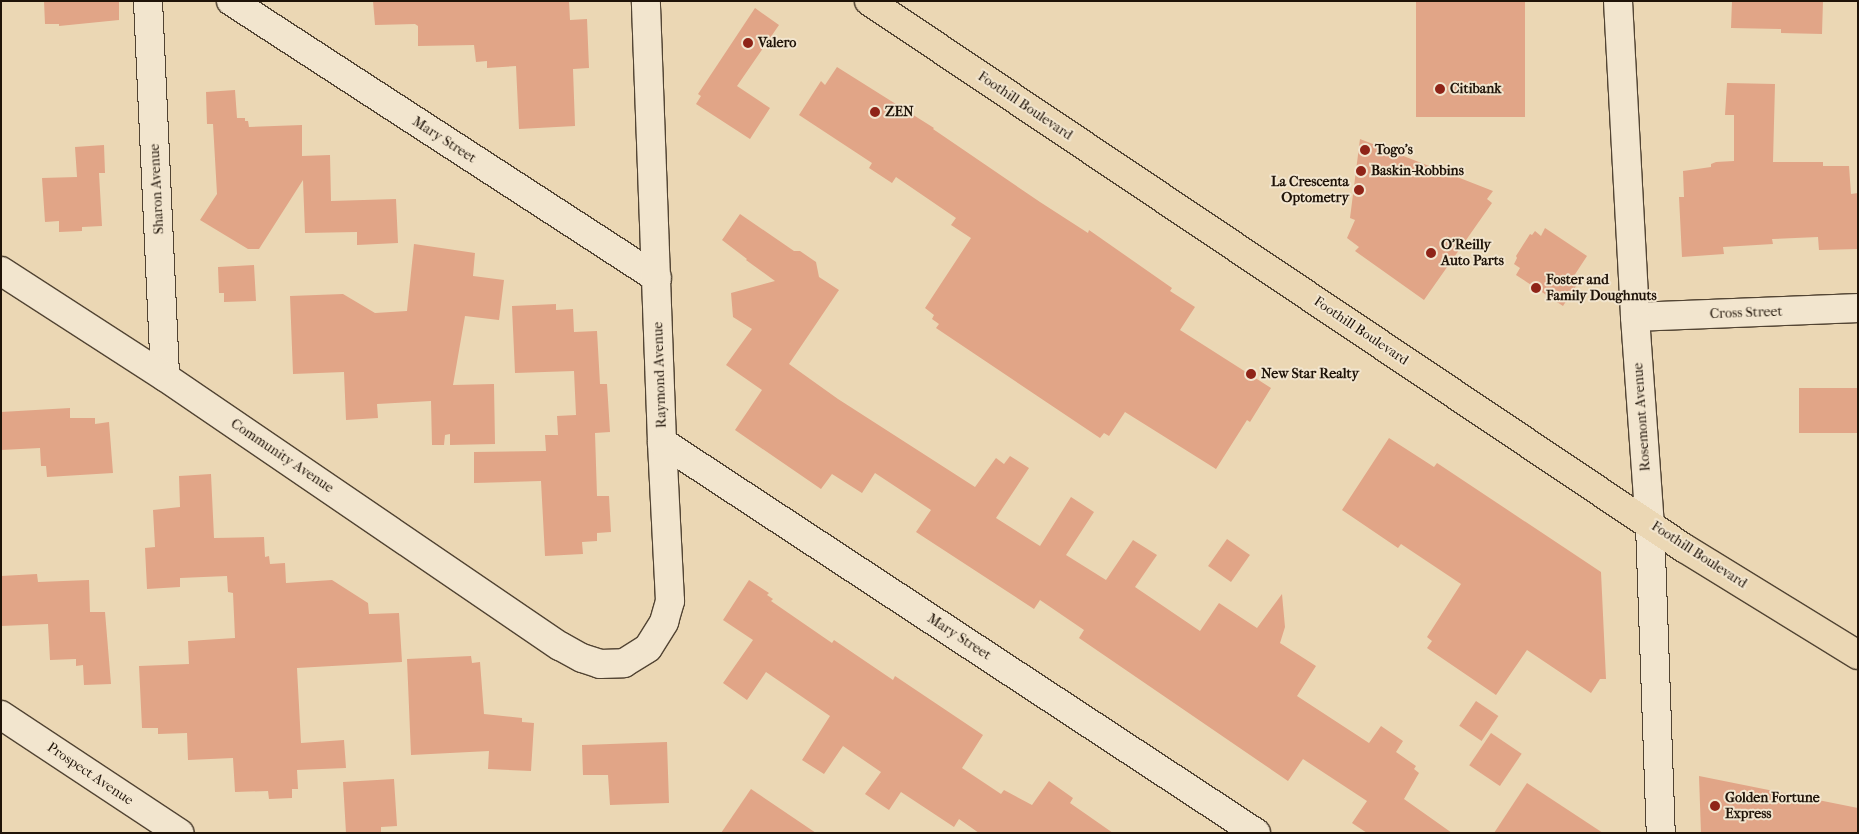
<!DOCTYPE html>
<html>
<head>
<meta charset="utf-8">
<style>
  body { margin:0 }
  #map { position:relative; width:1859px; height:834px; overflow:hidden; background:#ebd7b4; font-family:"IM FELL French Canon",serif }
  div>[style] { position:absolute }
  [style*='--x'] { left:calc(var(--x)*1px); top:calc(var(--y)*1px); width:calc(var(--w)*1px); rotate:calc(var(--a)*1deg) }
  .building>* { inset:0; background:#e1a587; transform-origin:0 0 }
  .roads { filter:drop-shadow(1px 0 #524433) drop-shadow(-1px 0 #524433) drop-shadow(0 1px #524433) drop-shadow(0 -1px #524433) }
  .street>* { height:28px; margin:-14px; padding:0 14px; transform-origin:14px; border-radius:14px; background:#f2e5ce }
  .secondary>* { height:28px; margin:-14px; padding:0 14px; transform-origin:14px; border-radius:14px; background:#f2e5ce }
  .primary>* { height:28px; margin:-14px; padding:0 14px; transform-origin:14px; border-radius:14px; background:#ebd7b4 }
  .dots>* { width:14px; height:14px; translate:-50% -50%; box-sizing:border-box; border:2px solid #f2e5ce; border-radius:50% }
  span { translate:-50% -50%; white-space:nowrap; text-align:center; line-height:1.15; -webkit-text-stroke:4px #f2e5ce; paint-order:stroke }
  .poi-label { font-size:14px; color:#1f1308; font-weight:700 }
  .left { translate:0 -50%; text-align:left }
  .right { translate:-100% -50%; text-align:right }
  .street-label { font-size:14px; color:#1f1308 }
  .frame { position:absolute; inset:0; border:2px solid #1f1308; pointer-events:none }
</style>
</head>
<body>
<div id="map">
  <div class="building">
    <div style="clip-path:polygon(44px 1px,119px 1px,119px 20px,59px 26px,59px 24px,45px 24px)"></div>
    <div style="clip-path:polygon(373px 1px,569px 1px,570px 20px,587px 19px,589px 68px,573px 69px,575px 126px,519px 129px,516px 66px,487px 68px,487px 61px,476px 62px,474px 45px,418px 46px,418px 26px,415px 24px,375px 25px)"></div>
    <div style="left:1416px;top:1px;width:109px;height:116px"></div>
    <div style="clip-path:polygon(1732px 1px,1823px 1px,1822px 34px,1781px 33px,1781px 29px,1731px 28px)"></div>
    <div style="clip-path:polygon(755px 8px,779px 25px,737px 86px,770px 108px,750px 139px,696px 104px,701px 96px,698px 94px)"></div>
    <div style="clip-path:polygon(837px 67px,934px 128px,933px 129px,1040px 202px,1088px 233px,1089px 230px,1172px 288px,1170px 291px,1195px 307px,1180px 330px,1271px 388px,1250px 422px,1247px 420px,1216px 469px,1125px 412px,1109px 436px,1104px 433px,1100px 438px,936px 328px,939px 324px,932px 319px,934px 315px,925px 308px,971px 238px,951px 225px,956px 218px,896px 177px,892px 183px,869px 168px,872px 163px,799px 115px,821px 81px,825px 85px)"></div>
    <div style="clip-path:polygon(1727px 83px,1775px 84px,1773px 162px,1823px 162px,1823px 166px,1849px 166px,1851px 194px,1858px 193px,1858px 249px,1819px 250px,1818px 237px,1772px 239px,1773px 244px,1723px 247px,1724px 254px,1682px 257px,1679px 197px,1684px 197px,1683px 171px,1711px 167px,1711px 164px,1716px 162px,1734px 161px,1734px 115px,1725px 115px)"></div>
    <div style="clip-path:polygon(235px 90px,237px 118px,245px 118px,245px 121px,248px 121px,249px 127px,302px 125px,302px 156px,330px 155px,331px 201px,396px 199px,398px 243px,357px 245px,357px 232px,305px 233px,303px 180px,259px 249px,248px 249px,200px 220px,217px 194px,213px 124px,207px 124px,206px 92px)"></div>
    <div style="clip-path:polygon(1360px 139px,1493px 191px,1487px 199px,1492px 203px,1424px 300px,1355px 251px,1359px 247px,1347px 238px,1355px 220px,1350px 218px)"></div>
    <div style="clip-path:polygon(104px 145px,105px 173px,99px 173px,102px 226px,82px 227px,82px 231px,59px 232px,59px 221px,45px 222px,42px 178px,77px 177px,75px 147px)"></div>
    <div style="clip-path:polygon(740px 214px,794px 251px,800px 251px,816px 262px,819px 277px,839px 290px,789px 364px,838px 399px,975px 487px,996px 458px,1004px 464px,1010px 456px,1029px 468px,996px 518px,1040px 546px,1071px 497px,1094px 512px,1066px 555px,1106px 580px,1133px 540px,1157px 555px,1135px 587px,1200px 631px,1219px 603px,1257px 628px,1282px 594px,1285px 627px,1280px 643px,1316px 666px,1297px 696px,1369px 743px,1381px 726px,1403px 741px,1396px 752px,1416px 766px,1414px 769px,1419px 773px,1404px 799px,1452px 833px,1367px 833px,1352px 823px,1367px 801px,1303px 759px,1288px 781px,1079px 638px,1084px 630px,1040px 600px,1034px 609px,916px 532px,931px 510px,875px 473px,862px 493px,832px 474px,821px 489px,735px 430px,762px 390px,726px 365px,752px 329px,733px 317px,731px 293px,775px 281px,746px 260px,747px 259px,722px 240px)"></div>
    <div style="clip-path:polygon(1545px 228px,1587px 256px,1570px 282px,1576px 286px,1563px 306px,1516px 275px,1520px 268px,1514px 264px,1517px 258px,1516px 256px,1530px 234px,1532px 235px,1535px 231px,1541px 236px)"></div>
    <div style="clip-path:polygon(414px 244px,475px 253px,473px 276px,504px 280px,499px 320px,465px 316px,453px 385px,494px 384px,495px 444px,450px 445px,450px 434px,445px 435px,444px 445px,432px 445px,431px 401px,377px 404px,378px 418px,346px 420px,344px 372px,293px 374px,290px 296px,343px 294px,375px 313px,407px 311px)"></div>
    <div style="clip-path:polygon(254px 265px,256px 301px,224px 302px,224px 293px,219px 293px,218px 267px)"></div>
    <div style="clip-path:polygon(556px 304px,556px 310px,573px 309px,574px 332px,597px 331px,600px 384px,607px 384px,610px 432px,595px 433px,597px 496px,609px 496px,611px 532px,597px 533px,597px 541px,582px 542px,583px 554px,545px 556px,541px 481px,474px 483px,474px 452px,546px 451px,545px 435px,558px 435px,557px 416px,576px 415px,574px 371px,515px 373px,512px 306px)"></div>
    <div style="left:1858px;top:388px;width:45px;height:59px;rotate:90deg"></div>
    <div style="clip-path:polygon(70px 408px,70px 418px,95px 418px,95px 424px,109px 422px,113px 473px,47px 477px,46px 466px,41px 466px,40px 448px,1px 450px,1px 412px)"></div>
    <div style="clip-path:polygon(1389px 438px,1434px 467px,1437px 463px,1601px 572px,1606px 679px,1600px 679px,1591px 693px,1527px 650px,1496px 695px,1427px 648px,1432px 641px,1427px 637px,1461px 584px,1401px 544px,1398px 548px,1342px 510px)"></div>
    <div style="clip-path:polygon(211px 474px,214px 538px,264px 537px,265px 557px,269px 556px,270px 564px,285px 563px,286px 583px,332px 580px,368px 603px,369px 614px,399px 613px,402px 662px,297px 668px,301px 743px,344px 740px,346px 768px,297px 770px,298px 789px,292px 789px,292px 798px,269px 799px,268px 791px,235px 792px,233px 758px,188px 760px,187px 733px,158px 734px,158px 728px,142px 728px,139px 666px,189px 664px,188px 641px,235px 638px,233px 593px,228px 592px,227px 576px,180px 578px,180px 587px,147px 589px,145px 548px,155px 547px,153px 510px,180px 507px,179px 476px)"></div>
    <div style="left:1227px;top:539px;width:28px;height:33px;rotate:35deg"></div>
    <div style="clip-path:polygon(37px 574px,38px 582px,89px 580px,90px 612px,105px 612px,111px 684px,84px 685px,83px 665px,76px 666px,76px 659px,50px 660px,48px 624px,1px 626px,1px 576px)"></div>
    <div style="clip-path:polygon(749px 580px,769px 593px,767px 595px,773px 599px,771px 601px,832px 643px,834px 640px,893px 680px,895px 676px,983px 735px,962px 768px,1001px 794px,1004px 790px,1032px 805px,1049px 781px,1073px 798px,1070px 803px,1113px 833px,979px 833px,959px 819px,954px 827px,901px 792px,889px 810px,865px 794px,881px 772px,843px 746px,824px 774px,802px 760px,830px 716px,766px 672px,747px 700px,723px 683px,753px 640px,723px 620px)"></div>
    <div style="clip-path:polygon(471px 656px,472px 663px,480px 662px,484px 714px,522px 718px,522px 722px,534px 723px,531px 771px,488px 769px,489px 751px,411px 755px,407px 659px)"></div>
    <div style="left:1476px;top:701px;width:27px;height:30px;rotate:34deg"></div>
    <div style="left:1491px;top:733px;width:37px;height:39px;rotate:34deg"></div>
    <div style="clip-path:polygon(667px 742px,669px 803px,610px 805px,608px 775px,583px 775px,582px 745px)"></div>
    <div style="clip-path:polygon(1699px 776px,1858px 808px,1858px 833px,1701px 833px)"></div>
    <div style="clip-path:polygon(394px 779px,397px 826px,381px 827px,381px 833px,346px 833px,343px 782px)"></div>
    <div style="clip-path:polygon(1527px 783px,1603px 833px,1494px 833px)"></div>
    <div style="clip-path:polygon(751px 789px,816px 833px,721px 833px)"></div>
  </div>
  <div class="roads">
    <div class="street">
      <div style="--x:148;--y:1;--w:376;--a:87.4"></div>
      <div style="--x:231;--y:1;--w:508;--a:33.03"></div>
      <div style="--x:1;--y:271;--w:195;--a:32.9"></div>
      <div style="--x:165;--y:377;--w:478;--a:34.3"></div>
      <div style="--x:560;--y:646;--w:25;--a:29"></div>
      <div style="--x:582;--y:658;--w:19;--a:18"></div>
      <div style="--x:600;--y:664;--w:24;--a:-2"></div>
      <div style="--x:624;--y:663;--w:28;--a:-32"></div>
      <div style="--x:648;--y:648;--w:31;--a:-58"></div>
      <div style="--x:664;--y:622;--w:22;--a:-74"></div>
      <div style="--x:670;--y:601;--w:159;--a:-92.9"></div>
      <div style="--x:662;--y:442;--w:441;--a:-92.1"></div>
      <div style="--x:1635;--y:317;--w:223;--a:-2.3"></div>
      <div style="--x:662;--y:442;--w:711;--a:33.35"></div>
      <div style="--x:1;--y:715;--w:214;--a:33.5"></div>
    </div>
    <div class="secondary">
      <div style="--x:1618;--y:1;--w:316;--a:86.9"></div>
      <div style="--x:1635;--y:317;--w:209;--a:85.9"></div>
      <div style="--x:1650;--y:525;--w:308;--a:88"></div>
    </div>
    <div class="primary">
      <div style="--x:869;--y:1;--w:982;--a:33.87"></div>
      <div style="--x:1684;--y:548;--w:204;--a:31.6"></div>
    </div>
  </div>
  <div class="dots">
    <div style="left:748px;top:43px;background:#8f2418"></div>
    <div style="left:1440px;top:89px;background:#8f2418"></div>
    <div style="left:875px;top:112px;background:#8f2418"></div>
    <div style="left:1365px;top:150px;background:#8f2418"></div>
    <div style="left:1361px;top:171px;background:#8f2418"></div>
    <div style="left:1359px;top:190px;background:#8f2418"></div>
    <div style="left:1431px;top:253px;background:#8f2418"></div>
    <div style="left:1536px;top:288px;background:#8f2418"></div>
    <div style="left:1251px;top:374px;background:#8f2418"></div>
    <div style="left:1715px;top:806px;background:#8f2418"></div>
  </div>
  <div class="poi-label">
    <span class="left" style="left:758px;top:43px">Valero</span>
    <span class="left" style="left:1450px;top:89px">Citibank</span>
    <span class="left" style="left:885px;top:112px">ZEN</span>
    <span class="left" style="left:1375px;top:150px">Togo's</span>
    <span class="left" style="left:1371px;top:171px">Baskin-Robbins</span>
    <span class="right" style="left:1349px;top:190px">La Crescenta<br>Optometry</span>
    <span class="left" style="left:1441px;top:253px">O'Reilly<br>Auto Parts</span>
    <span class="left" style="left:1546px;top:288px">Foster and<br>Family Doughnuts</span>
    <span class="left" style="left:1261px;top:374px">New Star Realty</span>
    <span class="left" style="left:1725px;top:806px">Golden Fortune<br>Express</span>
  </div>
  <div class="street-label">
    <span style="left:1025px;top:106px;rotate:34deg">Foothill Boulevard</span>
    <span style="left:444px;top:140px;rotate:33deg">Mary Street</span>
    <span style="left:157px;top:189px;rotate:-93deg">Sharon Avenue</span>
    <span style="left:1746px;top:313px;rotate:-2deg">Cross Street</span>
    <span style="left:1361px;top:331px;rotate:34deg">Foothill Boulevard</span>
    <span style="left:660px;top:375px;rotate:-92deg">Raymond Avenue</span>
    <span style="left:1642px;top:417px;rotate:-94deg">Rosemont Avenue</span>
    <span style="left:282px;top:456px;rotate:34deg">Community Avenue</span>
    <span style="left:1699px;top:555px;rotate:33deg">Foothill Boulevard</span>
    <span style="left:959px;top:637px;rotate:33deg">Mary Street</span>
    <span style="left:90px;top:774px;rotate:34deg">Prospect Avenue</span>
  </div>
  <div class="frame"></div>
</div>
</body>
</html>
